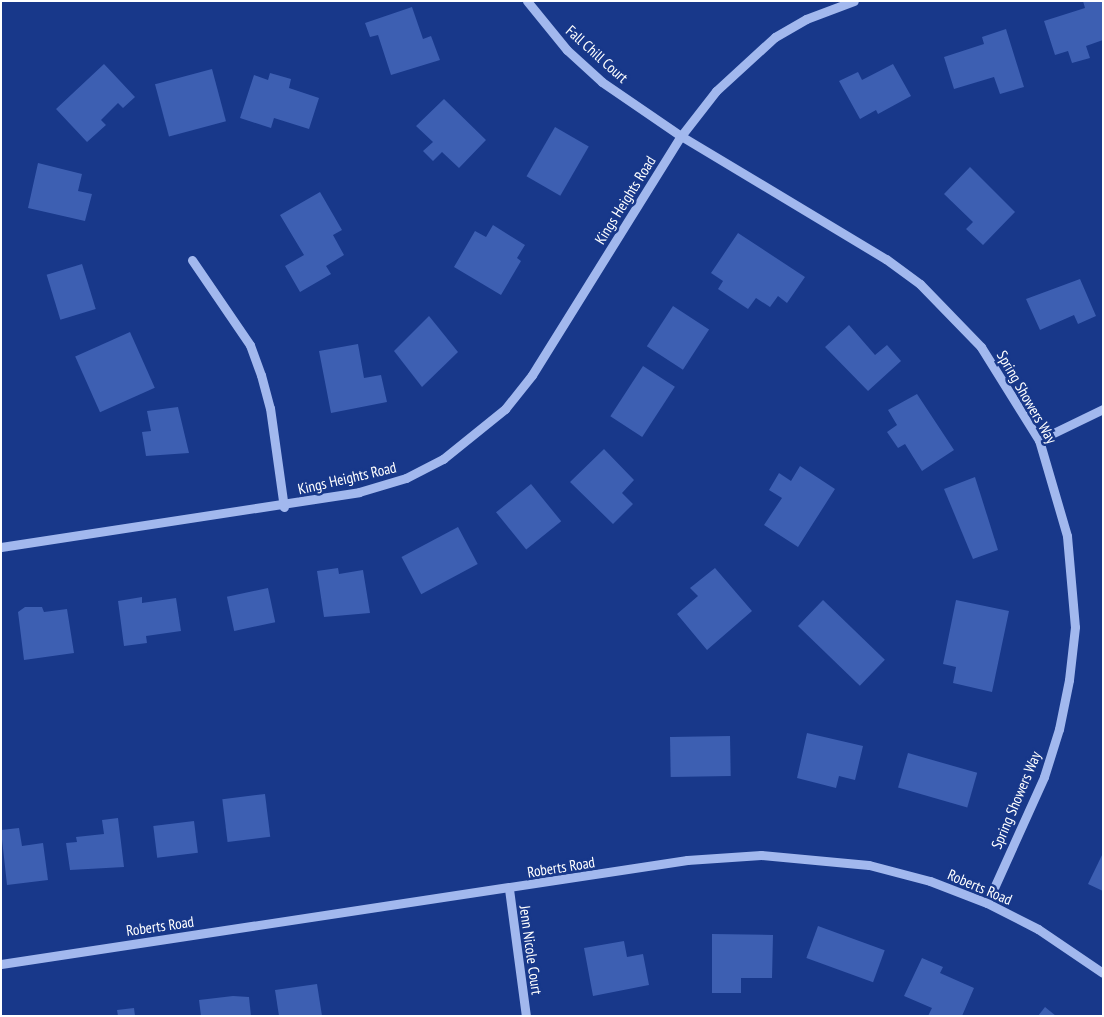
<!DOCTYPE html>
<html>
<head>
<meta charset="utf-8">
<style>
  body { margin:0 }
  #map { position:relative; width:1104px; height:1017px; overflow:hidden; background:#18388a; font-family:"PT Sans Narrow",sans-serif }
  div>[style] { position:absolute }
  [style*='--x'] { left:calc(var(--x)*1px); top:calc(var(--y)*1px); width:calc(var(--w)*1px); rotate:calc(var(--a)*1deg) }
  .building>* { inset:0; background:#3d5fb2; transform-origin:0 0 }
  .minor>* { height:9px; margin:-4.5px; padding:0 4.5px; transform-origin:4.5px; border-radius:4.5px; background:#a2b8ee }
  span { translate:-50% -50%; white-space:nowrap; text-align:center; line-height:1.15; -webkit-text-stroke:5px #18388a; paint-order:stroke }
  .street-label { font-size:15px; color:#fff }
  .frame { position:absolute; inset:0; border:2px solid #fff; pointer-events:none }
</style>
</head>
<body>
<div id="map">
  <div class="building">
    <div style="clip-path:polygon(1083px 1px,1103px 1px,1103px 40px,1086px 46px,1090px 58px,1072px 63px,1068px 51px,1055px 55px,1044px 21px,1085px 8px)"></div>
    <div style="clip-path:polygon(412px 7px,423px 39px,431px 36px,440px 60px,391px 75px,378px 35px,370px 37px,365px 23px)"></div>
    <div style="clip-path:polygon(1006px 29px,1024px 87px,1000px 94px,994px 77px,954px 89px,944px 57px,984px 44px,982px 37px)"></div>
    <div style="clip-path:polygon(104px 64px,135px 97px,123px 108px,118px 103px,101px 120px,106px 125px,87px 142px,56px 109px)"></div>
    <div style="clip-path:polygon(893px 64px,911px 96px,878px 114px,876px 110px,860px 119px,839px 81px,858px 72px,862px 80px)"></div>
    <div style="left:212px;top:69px;width:54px;height:59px;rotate:75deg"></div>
    <div style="clip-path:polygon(270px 73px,291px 79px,289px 88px,319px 98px,309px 129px,274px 118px,271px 128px,240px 118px,254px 75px,268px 80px)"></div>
    <div style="clip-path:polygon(444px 99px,486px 140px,459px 168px,442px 152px,433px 161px,423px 151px,433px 142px,416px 126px)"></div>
    <div style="left:555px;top:127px;width:39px;height:57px;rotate:30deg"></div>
    <div style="clip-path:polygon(38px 163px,82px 174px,78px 191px,92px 194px,85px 221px,28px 208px)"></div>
    <div style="clip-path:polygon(970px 167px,1015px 212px,983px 245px,966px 229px,973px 222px,944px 194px)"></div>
    <div style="clip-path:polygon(320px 192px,342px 230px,333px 235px,344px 255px,326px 266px,331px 274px,300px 292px,285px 266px,304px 255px,280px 215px)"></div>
    <div style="clip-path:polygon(493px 225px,525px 245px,517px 258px,521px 261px,501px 295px,454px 267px,475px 231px,486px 237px)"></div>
    <div style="clip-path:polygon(738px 233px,805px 277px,787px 303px,778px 296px,770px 307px,756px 298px,748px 309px,718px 289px,723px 281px,711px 273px)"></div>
    <div style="left:82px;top:264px;width:47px;height:37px;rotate:73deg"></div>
    <div style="clip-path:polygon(1080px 279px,1096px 316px,1078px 324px,1074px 315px,1040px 330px,1026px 299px)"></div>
    <div style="left:673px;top:306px;width:43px;height:48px;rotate:33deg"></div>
    <div style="clip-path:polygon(429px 316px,458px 352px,422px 387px,394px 351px)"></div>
    <div style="clip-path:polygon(849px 325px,875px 355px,887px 345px,901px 361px,868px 391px,825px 347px)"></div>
    <div style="left:130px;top:332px;width:61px;height:60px;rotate:66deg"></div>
    <div style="clip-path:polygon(358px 344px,364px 378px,381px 375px,387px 402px,331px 413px,319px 351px)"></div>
    <div style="left:643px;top:366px;width:38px;height:60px;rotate:33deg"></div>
    <div style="clip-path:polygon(917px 394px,954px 450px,922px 471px,905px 444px,898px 448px,887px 432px,897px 425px,888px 410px)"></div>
    <div style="clip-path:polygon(178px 407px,189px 453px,146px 456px,142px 432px,151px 431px,147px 411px)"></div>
    <div style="clip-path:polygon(604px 449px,634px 480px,622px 493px,633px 504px,613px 524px,570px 482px)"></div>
    <div style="clip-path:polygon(800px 466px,835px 489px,798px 547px,764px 525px,782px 498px,769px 490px,779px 473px,791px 481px)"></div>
    <div style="clip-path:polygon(975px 477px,998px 550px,973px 559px,944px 489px)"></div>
    <div style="left:531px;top:484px;width:48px;height:45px;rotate:51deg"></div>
    <div style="left:458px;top:527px;width:42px;height:64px;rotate:62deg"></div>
    <div style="clip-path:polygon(338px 568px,339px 574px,363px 570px,370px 613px,324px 617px,317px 571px)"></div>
    <div style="clip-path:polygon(715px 568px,752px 611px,707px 650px,677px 614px,698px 596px,690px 588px)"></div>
    <div style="left:268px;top:588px;width:35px;height:42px;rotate:78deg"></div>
    <div style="clip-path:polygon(142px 597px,142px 603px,176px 598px,181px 631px,146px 636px,147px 643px,124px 646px,118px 601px)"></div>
    <div style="left:823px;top:600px;width:86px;height:36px;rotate:44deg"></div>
    <div style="clip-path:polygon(956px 600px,1009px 611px,992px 692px,953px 683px,956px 667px,943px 664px)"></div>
    <div style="clip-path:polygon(25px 607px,42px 607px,44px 612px,67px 609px,74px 653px,24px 660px,18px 612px)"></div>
    <div style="clip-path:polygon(807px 733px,863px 746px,855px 780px,839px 776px,836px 788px,797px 778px)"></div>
    <div style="left:730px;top:736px;width:40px;height:60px;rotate:89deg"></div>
    <div style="left:908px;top:753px;width:72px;height:36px;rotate:16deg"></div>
    <div style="left:265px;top:794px;width:43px;height:43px;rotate:83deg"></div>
    <div style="clip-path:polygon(118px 818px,124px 867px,70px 870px,66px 843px,77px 842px,76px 837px,104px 834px,102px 820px)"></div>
    <div style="left:194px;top:821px;width:32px;height:41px;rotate:83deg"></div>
    <div style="clip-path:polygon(19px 828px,22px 846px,43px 843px,48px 880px,7px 885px,1px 830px)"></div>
    <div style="clip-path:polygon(1103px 853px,1103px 891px,1088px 884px)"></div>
    <div style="left:818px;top:926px;width:71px;height:34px;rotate:20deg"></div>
    <div style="clip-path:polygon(712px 934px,773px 935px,772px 978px,741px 978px,741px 993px,712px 993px)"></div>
    <div style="clip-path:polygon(624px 941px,627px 957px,643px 954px,649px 985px,593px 996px,584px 948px)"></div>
    <div style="clip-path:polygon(922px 958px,943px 967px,940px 973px,974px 988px,962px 1016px,928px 1016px,932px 1008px,904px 996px)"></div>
    <div style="clip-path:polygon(317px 984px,322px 1016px,279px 1016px,275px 990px)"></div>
    <div style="clip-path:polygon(233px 996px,249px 997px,251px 1016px,201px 1016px,199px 1000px)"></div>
    <div style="clip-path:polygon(1045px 1007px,1056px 1016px,1038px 1016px)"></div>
    <div style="clip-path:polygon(134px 1008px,135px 1016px,118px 1016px,117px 1010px)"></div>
  </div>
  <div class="minor">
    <div style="--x:527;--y:1;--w:63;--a:50.8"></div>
    <div style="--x:567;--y:50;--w:47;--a:42.4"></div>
    <div style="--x:602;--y:82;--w:96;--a:34.4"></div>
    <div style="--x:681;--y:136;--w:239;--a:31"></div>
    <div style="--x:886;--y:259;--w:42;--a:36.3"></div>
    <div style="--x:920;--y:284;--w:88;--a:45.9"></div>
    <div style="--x:981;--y:347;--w:110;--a:58.1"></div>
    <div style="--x:1039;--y:440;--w:100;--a:73.7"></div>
    <div style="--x:1067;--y:536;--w:91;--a:85"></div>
    <div style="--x:1075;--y:627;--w:53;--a:96.5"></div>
    <div style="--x:1069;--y:680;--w:50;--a:101.5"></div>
    <div style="--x:1059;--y:729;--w:50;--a:107.4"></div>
    <div style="--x:1044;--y:777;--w:138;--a:114.3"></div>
    <div style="--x:192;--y:260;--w:103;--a:55.7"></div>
    <div style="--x:250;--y:345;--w:32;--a:70"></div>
    <div style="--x:261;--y:375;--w:34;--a:75"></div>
    <div style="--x:270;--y:408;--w:100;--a:82"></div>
    <div style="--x:1039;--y:440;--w:71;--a:-25.8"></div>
    <div style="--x:1;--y:547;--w:362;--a:-8.7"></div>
    <div style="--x:359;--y:492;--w:49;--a:-16.6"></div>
    <div style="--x:406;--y:478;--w:42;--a:-27.2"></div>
    <div style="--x:443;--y:459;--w:80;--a:-38.9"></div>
    <div style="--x:505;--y:409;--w:43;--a:-51.5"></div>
    <div style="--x:532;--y:375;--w:282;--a:-58.1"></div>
    <div style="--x:681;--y:136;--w:57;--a:-52.1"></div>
    <div style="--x:716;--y:91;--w:80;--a:-42.5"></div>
    <div style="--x:775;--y:37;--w:36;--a:-30"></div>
    <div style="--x:806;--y:19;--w:51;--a:-20.6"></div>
    <div style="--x:509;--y:889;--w:128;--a:82.4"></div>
    <div style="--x:1;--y:964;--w:694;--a:-8.62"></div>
    <div style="--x:687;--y:860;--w:74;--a:-3.9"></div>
    <div style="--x:761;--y:855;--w:108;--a:5.3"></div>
    <div style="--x:869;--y:865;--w:63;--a:14.7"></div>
    <div style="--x:930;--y:881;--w:61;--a:21.1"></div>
    <div style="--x:987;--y:903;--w:57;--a:27"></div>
    <div style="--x:1038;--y:929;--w:78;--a:34.1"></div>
  </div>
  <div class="street-label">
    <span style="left:597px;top:54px;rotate:42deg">Fall Chill Court</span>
    <span style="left:625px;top:200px;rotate:-58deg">Kings Heights Road</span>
    <span style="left:1027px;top:397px;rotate:60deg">Spring Showers Way</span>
    <span style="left:347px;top:478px;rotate:-13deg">Kings Heights Road</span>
    <span style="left:1016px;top:800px;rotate:-67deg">Spring Showers Way</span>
    <span style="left:561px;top:867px;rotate:-9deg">Roberts Road</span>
    <span style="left:980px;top:887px;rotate:23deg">Roberts Road</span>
    <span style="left:160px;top:926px;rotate:-8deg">Roberts Road</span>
    <span style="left:531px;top:950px;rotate:82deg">Jenn Nicole Court</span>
  </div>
  <div class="frame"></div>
</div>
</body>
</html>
